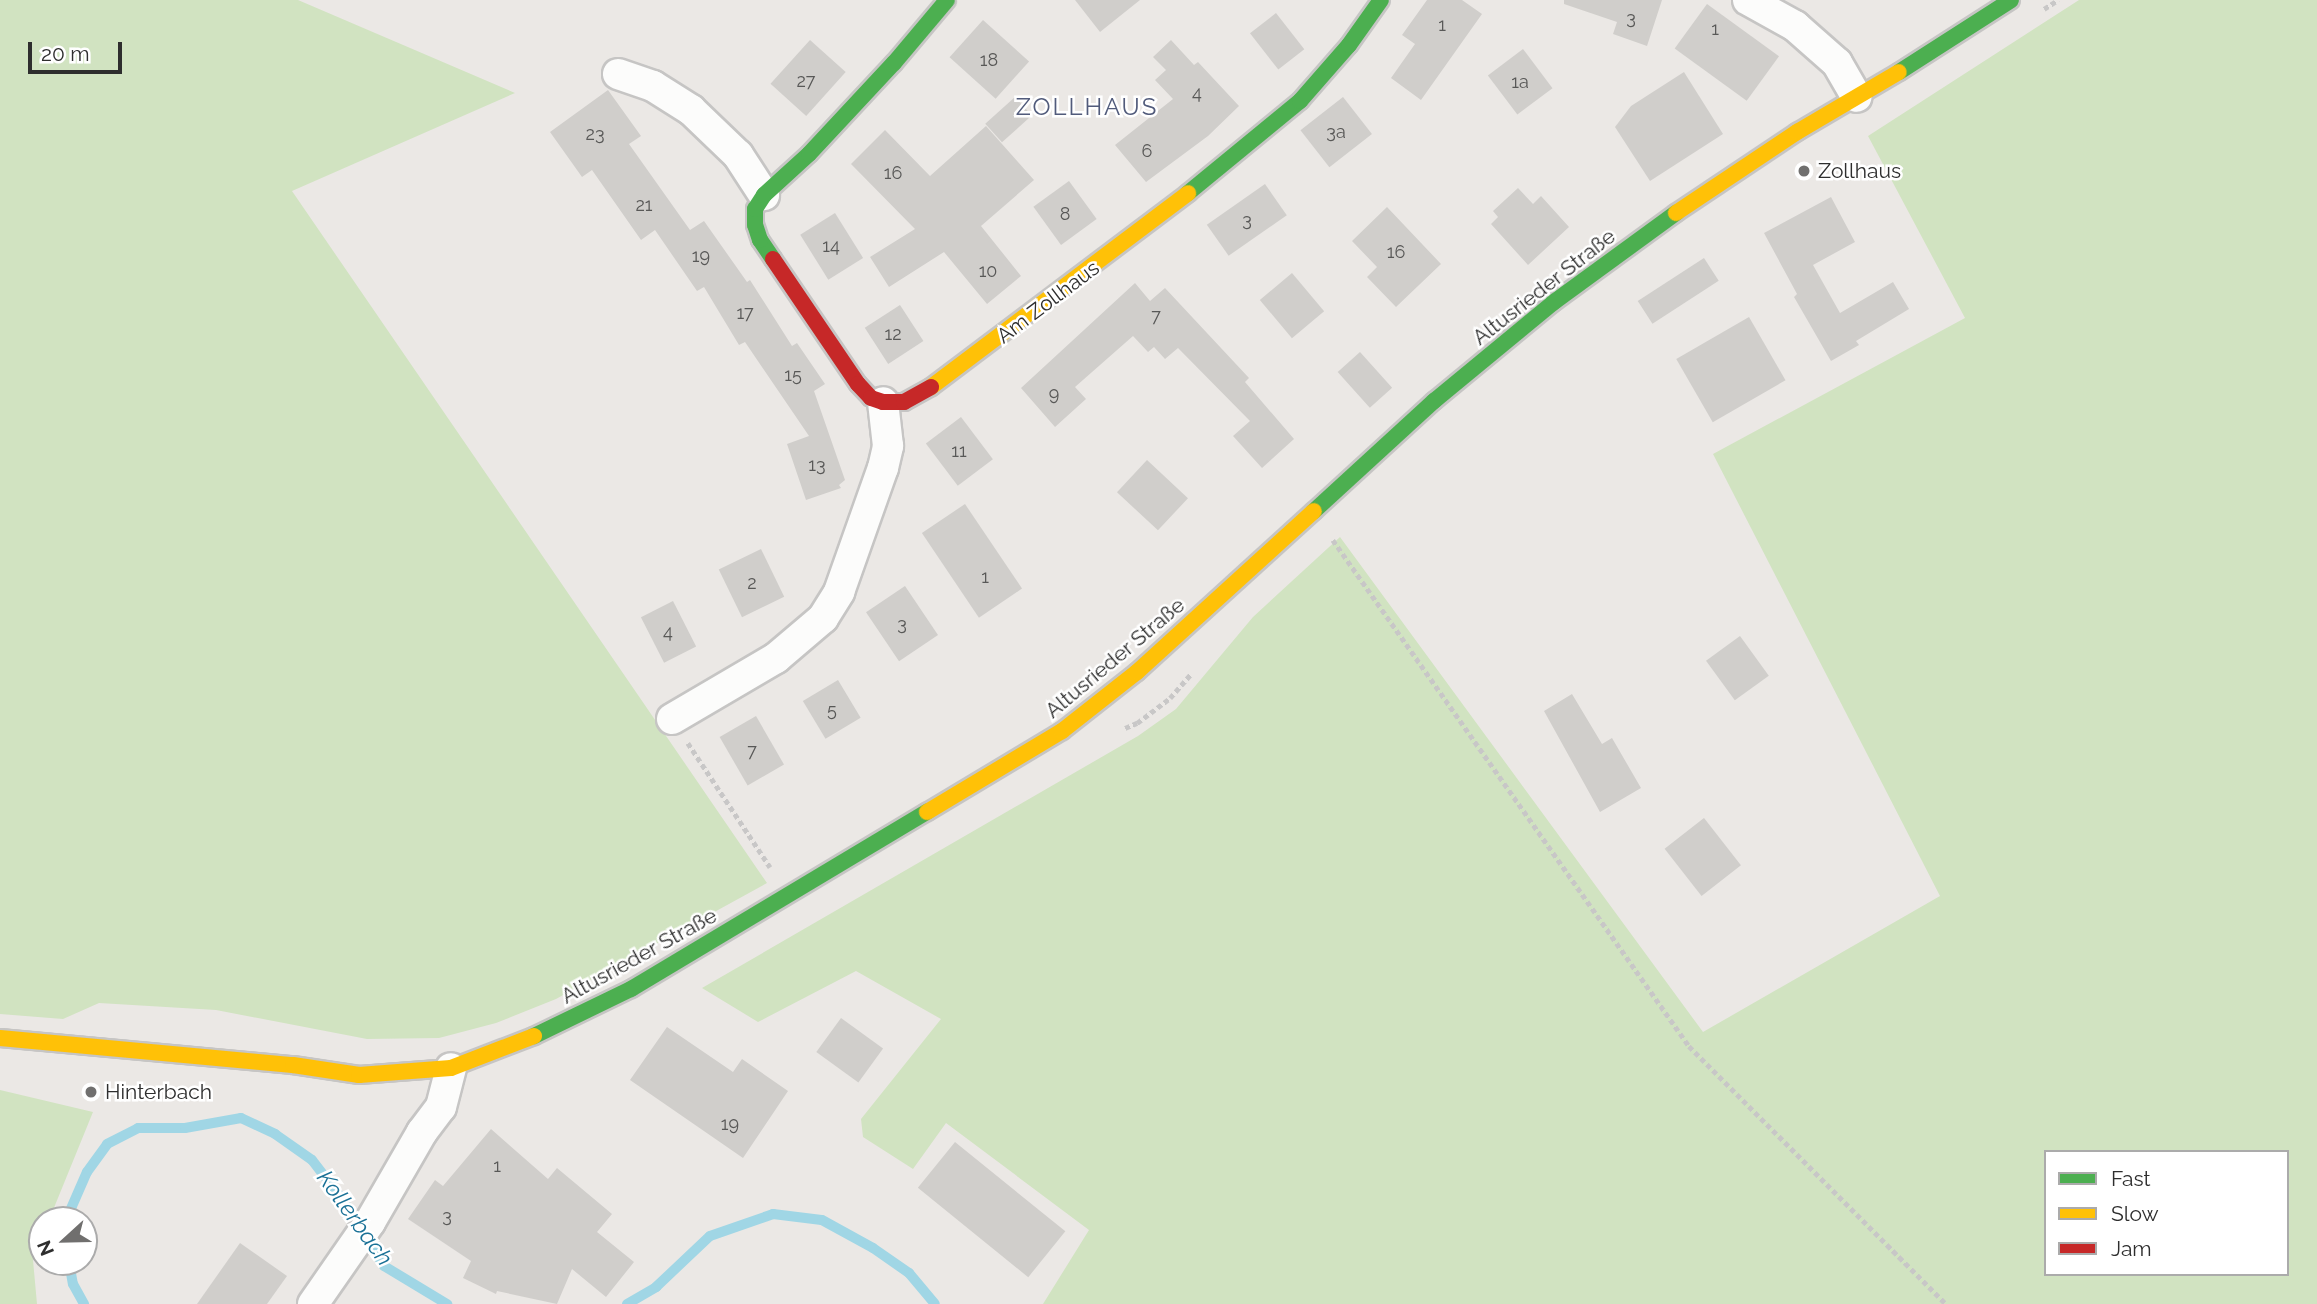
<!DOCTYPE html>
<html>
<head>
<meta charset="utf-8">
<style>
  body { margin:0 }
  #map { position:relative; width:2317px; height:1304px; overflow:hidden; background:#ebe8e5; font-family:Raleway,sans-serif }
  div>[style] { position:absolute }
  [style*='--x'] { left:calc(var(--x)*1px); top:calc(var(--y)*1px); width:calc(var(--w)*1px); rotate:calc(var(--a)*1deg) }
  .green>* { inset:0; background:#d1e3c1 }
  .stream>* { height:10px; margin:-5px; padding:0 5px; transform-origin:5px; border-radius:5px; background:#a0d6e5 }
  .building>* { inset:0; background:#d0cecb; transform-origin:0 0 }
  .path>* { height:4.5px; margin-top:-2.25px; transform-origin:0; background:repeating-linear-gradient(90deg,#c8c7c7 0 5px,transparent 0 8.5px) }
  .roads { filter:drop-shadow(2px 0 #c6c5c4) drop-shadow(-2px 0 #c6c5c4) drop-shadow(0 2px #c6c5c4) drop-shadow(0 -2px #c6c5c4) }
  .street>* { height:30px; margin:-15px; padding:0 15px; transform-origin:15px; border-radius:15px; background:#fcfcfb }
  .fast>* { height:16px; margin:-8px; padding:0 8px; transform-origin:8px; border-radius:8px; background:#4caf50 }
  .slow>* { height:16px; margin:-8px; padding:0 8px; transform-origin:8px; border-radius:8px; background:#ffc107 }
  .jam>* { height:16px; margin:-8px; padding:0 8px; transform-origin:8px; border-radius:8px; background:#c62828 }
  .dots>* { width:19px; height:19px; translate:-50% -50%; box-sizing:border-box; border:4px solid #fff; border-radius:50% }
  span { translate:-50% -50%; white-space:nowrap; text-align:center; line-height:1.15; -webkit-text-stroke:5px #fff; paint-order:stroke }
  .number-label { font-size:18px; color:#585857 }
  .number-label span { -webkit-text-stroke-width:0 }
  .poi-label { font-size:21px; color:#2e2e2e }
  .left { translate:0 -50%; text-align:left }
  .street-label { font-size:21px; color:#2e2e2e }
  .water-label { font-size:23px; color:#1a7196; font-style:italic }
  .quarter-label { font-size:24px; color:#515b7b; letter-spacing:2px }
  .legend { position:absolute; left:2044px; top:1150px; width:245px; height:126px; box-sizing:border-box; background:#fff; border:2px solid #ababab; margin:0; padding:9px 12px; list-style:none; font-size:21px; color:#2e2e2e }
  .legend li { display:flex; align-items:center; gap:14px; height:35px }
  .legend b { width:35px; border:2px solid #ababab }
  .north { position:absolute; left:28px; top:1206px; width:70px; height:70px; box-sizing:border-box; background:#fff; border:2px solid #ababab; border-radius:50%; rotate:248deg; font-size:19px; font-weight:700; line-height:28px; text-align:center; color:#2e2e2e }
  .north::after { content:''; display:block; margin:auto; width:24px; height:32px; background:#706f6e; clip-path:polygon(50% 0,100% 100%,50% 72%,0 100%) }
  .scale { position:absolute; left:28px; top:42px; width:94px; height:32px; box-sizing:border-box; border:4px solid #2e2e2e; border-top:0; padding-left:9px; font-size:21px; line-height:24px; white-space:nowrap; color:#2e2e2e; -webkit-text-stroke:5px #fff; paint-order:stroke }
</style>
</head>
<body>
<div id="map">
  <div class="green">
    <div style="clip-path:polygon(0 0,298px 0,515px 93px,292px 191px,767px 883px,556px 999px,496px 1023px,439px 1038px,367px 1039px,216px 1010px,99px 1003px,63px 1019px,0 1014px)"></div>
    <div style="clip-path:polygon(evenodd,2079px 0,2317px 0,2317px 1304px,1043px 1304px,1089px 1230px,946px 1123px,913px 1169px,863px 1137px,861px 1119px,941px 1019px,856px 971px,758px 1022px,702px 988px,1138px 736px,1176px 709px,1253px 617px,1340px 537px,1703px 1032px,1940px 896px,1713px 454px,1965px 318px,1868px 136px,2079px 0,2046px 1152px,2287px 1152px,2287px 1274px,2046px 1274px,2046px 1152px)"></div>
    <div style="clip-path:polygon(0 1090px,93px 1112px,49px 1220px,42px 1220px,42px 1238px,33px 1260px,37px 1304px,0 1304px)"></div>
  </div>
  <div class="stream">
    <div style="--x:66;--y:1220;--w:52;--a:-66.4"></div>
    <div style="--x:87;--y:1172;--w:34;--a:-54"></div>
    <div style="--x:107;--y:1144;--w:35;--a:-27"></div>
    <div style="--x:138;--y:1128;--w:47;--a:0"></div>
    <div style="--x:185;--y:1128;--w:57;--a:-10.1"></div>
    <div style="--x:241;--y:1118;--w:38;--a:25"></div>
    <div style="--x:275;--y:1134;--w:45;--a:35.1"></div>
    <div style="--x:312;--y:1160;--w:49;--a:52.4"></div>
    <div style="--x:342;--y:1199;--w:79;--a:57.9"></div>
    <div style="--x:384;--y:1266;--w:74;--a:31.1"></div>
    <div style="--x:69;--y:1262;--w:22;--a:80"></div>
    <div style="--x:73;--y:1284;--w:23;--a:61"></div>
    <div style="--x:627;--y:1304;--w:34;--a:-30"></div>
    <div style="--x:656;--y:1287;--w:74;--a:-43.4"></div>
    <div style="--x:710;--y:1236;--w:67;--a:-19.2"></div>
    <div style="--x:773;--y:1214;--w:49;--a:7"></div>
    <div style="--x:822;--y:1220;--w:58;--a:28.8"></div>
    <div style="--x:873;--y:1248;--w:44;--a:34.8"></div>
    <div style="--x:909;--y:1273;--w:40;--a:50"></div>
  </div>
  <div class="building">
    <div style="clip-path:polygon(1075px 0,1140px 0,1100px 32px)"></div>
    <div style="clip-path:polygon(1427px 0,1462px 0,1482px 14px,1421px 100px,1391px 78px,1415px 44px,1402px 35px)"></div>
    <div style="clip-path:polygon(1564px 0,1662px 0,1647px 46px,1613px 34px,1617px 22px,1564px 4px)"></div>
    <div style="left:1707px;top:4px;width:89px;height:55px;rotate:36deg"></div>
    <div style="left:1276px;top:13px;width:46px;height:33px;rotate:52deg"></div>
    <div style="left:983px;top:20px;width:62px;height:50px;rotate:42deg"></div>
    <div style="left:810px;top:40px;width:48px;height:59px;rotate:42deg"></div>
    <div style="clip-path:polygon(1171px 40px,1194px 65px,1198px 62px,1239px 106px,1208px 136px,1146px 182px,1115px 145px,1173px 99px,1155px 80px,1166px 70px,1153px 57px)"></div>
    <div style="left:1523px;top:49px;width:49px;height:44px;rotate:53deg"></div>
    <div style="clip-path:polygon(1684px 72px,1723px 134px,1650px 181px,1615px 127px,1631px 106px)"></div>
    <div style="clip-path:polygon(608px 90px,641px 136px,629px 144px,690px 230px,704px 221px,747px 282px,750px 280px,792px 346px,797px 343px,825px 384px,814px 391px,845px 480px,839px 485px,841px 488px,806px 500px,787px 444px,809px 436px,745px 342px,739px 345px,704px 287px,697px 291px,655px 230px,641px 240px,592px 170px,582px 177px,550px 132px)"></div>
    <div style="left:1015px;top:97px;width:25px;height:40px;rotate:48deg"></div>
    <div style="left:1343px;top:97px;width:47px;height:54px;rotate:52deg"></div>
    <div style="clip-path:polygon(986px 126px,1034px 180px,981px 226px,1021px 276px,987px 304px,944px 252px,889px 287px,870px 257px,915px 229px,851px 164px,885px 130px,930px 176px)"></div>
    <div style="left:1069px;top:181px;width:47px;height:44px;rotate:54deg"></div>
    <div style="left:1265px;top:184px;width:38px;height:71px;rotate:55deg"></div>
    <div style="clip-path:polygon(1518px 188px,1533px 204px,1541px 196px,1569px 227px,1528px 265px,1491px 224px,1498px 217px,1493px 211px)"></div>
    <div style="clip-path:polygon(1831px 197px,1855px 242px,1813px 265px,1840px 313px,1893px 282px,1909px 309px,1856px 341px,1859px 345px,1831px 361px,1794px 297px,1797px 294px,1764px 233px)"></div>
    <div style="clip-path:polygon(1387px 207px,1441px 264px,1396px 307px,1367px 277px,1377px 267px,1352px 241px)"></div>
    <div style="left:835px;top:213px;width:53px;height:41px;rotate:58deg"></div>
    <div style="left:1704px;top:258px;width:27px;height:79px;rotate:57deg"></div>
    <div style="left:1292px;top:273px;width:50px;height:42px;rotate:50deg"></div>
    <div style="clip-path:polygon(1135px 283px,1150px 301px,1165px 288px,1249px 378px,1245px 382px,1294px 439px,1262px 468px,1233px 436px,1250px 421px,1178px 348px,1165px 359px,1154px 347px,1148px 352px,1133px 336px,1075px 387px,1086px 399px,1055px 427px,1021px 388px)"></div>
    <div style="left:900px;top:305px;width:43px;height:42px;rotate:57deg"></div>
    <div style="left:1749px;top:317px;width:73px;height:84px;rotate:60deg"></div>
    <div style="left:1360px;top:352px;width:48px;height:30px;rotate:48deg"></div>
    <div style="left:961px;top:417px;width:53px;height:44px;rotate:53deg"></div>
    <div style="left:1147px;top:460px;width:56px;height:44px;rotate:43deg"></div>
    <div style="left:965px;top:504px;width:102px;height:52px;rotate:56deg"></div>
    <div style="left:761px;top:549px;width:53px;height:47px;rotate:64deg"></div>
    <div style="left:905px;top:586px;width:59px;height:47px;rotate:56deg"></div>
    <div style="left:673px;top:601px;width:51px;height:36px;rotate:63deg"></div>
    <div style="left:1740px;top:636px;width:49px;height:42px;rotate:54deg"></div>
    <div style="left:838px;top:680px;width:44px;height:41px;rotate:59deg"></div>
    <div style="clip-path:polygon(1572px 694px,1602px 744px,1612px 738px,1641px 788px,1600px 812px,1544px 711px)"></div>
    <div style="left:756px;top:716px;width:56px;height:42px;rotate:60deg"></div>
    <div style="left:1704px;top:818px;width:60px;height:50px;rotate:52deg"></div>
    <div style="left:841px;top:1018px;width:52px;height:42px;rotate:36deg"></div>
    <div style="clip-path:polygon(667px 1027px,733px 1072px,742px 1059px,788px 1091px,743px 1158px,630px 1080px)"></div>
    <div style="clip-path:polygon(491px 1129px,548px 1179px,557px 1168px,612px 1214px,597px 1232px,634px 1262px,606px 1297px,572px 1269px,557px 1304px,497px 1291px,496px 1294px,463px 1278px,471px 1261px,408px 1219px,435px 1180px,443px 1186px)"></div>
    <div style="left:955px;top:1142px;width:142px;height:59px;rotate:39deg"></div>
    <div style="clip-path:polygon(240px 1243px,287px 1276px,267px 1304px,197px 1304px)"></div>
  </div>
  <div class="path">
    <div style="--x:2044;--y:9;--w:17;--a:-33"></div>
    <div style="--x:1333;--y:540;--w:619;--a:54.87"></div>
    <div style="--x:1689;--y:1046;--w:364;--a:45.1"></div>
    <div style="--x:1125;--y:728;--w:13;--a:-23"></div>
    <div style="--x:1137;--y:723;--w:41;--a:-37.1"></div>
    <div style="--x:1170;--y:698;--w:32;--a:-49"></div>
    <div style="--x:688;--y:743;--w:149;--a:56.5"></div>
  </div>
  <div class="roads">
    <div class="street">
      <div style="--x:1748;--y:0;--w:54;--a:29"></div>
      <div style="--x:1795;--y:26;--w:56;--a:41.4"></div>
      <div style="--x:1837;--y:63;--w:39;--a:60"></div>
      <div style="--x:618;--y:74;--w:37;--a:19"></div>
      <div style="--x:653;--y:86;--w:45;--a:32.3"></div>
      <div style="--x:691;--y:110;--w:65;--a:43.8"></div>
      <div style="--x:738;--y:155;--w:48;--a:57"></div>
      <div style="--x:672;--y:719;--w:121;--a:-30.4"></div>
      <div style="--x:776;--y:658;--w:62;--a:-40.4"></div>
      <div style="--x:823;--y:618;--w:31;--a:-58"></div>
      <div style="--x:839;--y:592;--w:132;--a:-70.5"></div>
      <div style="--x:883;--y:468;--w:23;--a:-77"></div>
      <div style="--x:888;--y:446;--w:44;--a:-96.5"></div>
      <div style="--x:313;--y:1304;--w:100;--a:-55.2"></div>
      <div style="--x:370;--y:1222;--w:104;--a:-60"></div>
      <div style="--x:422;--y:1132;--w:31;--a:-53"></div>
      <div style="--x:441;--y:1107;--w:40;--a:-75.6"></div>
    </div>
    <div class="fast">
      <div style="--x:1899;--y:72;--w:133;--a:-32.7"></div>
      <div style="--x:1188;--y:193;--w:145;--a:-39.4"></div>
      <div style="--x:1300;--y:101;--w:74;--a:-48.8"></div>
      <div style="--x:1349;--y:45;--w:55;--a:-54.6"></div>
      <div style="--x:773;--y:259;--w:23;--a:-124"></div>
      <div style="--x:760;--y:240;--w:16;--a:-108"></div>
      <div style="--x:755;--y:225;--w:16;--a:-90"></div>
      <div style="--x:755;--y:209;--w:17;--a:-57"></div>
      <div style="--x:764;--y:195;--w:61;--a:-42.3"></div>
      <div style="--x:809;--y:154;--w:125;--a:-47"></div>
      <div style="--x:894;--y:63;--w:82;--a:-49.9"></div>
      <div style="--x:1314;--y:511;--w:163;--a:-42.5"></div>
      <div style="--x:1434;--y:401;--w:156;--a:-39.5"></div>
      <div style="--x:1554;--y:302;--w:151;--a:-36.1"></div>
      <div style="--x:534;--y:1036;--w:108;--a:-25.9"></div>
      <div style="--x:631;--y:989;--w:345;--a:-30.9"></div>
    </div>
    <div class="slow">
      <div style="--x:1676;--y:213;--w:146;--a:-33.8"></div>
      <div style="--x:1797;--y:132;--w:118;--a:-30.5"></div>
      <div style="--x:931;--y:387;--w:322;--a:-37"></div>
      <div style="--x:927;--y:812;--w:157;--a:-31"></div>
      <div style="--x:1062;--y:731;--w:95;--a:-38.2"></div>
      <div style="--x:1137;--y:672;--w:239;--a:-42.3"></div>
      <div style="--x:0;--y:1038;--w:294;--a:5.3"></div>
      <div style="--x:293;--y:1065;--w:67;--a:8.6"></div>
      <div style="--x:359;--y:1075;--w:92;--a:-4.4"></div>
      <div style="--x:451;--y:1068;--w:89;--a:-21.1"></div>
    </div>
    <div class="jam">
      <div style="--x:773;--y:259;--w:151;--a:55.8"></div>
      <div style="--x:858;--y:384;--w:19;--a:47"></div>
      <div style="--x:871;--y:398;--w:13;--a:18"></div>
      <div style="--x:883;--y:402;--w:21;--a:0"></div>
      <div style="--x:904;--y:402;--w:31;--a:-29"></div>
    </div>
  </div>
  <div class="dots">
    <div style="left:1804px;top:171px;background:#706f6e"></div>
    <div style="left:91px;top:1092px;background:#706f6e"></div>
  </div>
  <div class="number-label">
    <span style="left:1631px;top:18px">3</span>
    <span style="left:1442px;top:25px">1</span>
    <span style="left:1715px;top:29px">1</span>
    <span style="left:989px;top:60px">18</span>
    <span style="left:806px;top:81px">27</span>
    <span style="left:1520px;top:82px">1a</span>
    <span style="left:1197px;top:93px">4</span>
    <span style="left:1336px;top:132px">3a</span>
    <span style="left:595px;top:134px">23</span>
    <span style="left:1147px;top:151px">6</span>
    <span style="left:893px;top:173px">16</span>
    <span style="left:644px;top:205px">21</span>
    <span style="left:1065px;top:214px">8</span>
    <span style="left:1247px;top:220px">3</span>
    <span style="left:831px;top:246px">14</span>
    <span style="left:1396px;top:252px">16</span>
    <span style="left:701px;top:256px">19</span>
    <span style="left:988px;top:271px">10</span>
    <span style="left:745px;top:313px">17</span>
    <span style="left:1156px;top:316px">7</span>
    <span style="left:893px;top:334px">12</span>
    <span style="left:793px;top:375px">15</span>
    <span style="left:1054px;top:394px">9</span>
    <span style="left:959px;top:451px">11</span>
    <span style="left:817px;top:465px">13</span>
    <span style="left:985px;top:577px">1</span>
    <span style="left:752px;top:583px">2</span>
    <span style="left:902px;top:624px">3</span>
    <span style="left:668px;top:632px">4</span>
    <span style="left:832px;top:710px">5</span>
    <span style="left:752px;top:751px">7</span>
    <span style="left:730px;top:1124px">19</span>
    <span style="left:497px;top:1166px">1</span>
    <span style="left:447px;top:1216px">3</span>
  </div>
  <div class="poi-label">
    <span class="left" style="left:1818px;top:171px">Zollhaus</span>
    <span class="left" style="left:105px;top:1092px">Hinterbach</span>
  </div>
  <div class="street-label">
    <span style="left:1544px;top:287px;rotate:-38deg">Altusrieder Straße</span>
    <span style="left:1048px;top:302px;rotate:-37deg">Am Zollhaus</span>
    <span style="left:1115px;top:658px;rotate:-40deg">Altusrieder Straße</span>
    <span style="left:639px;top:956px;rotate:-29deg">Altusrieder Straße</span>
  </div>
  <div class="water-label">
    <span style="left:355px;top:1218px;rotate:54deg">Kollerbach</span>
  </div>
  <div class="quarter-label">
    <span style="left:1087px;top:107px">ZOLLHAUS</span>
  </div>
  <ul class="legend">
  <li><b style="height:9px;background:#4caf50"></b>Fast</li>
  <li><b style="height:9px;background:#ffc107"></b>Slow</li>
  <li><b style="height:9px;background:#c62828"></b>Jam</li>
  </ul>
  <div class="north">N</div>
  <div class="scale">20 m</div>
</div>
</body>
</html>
